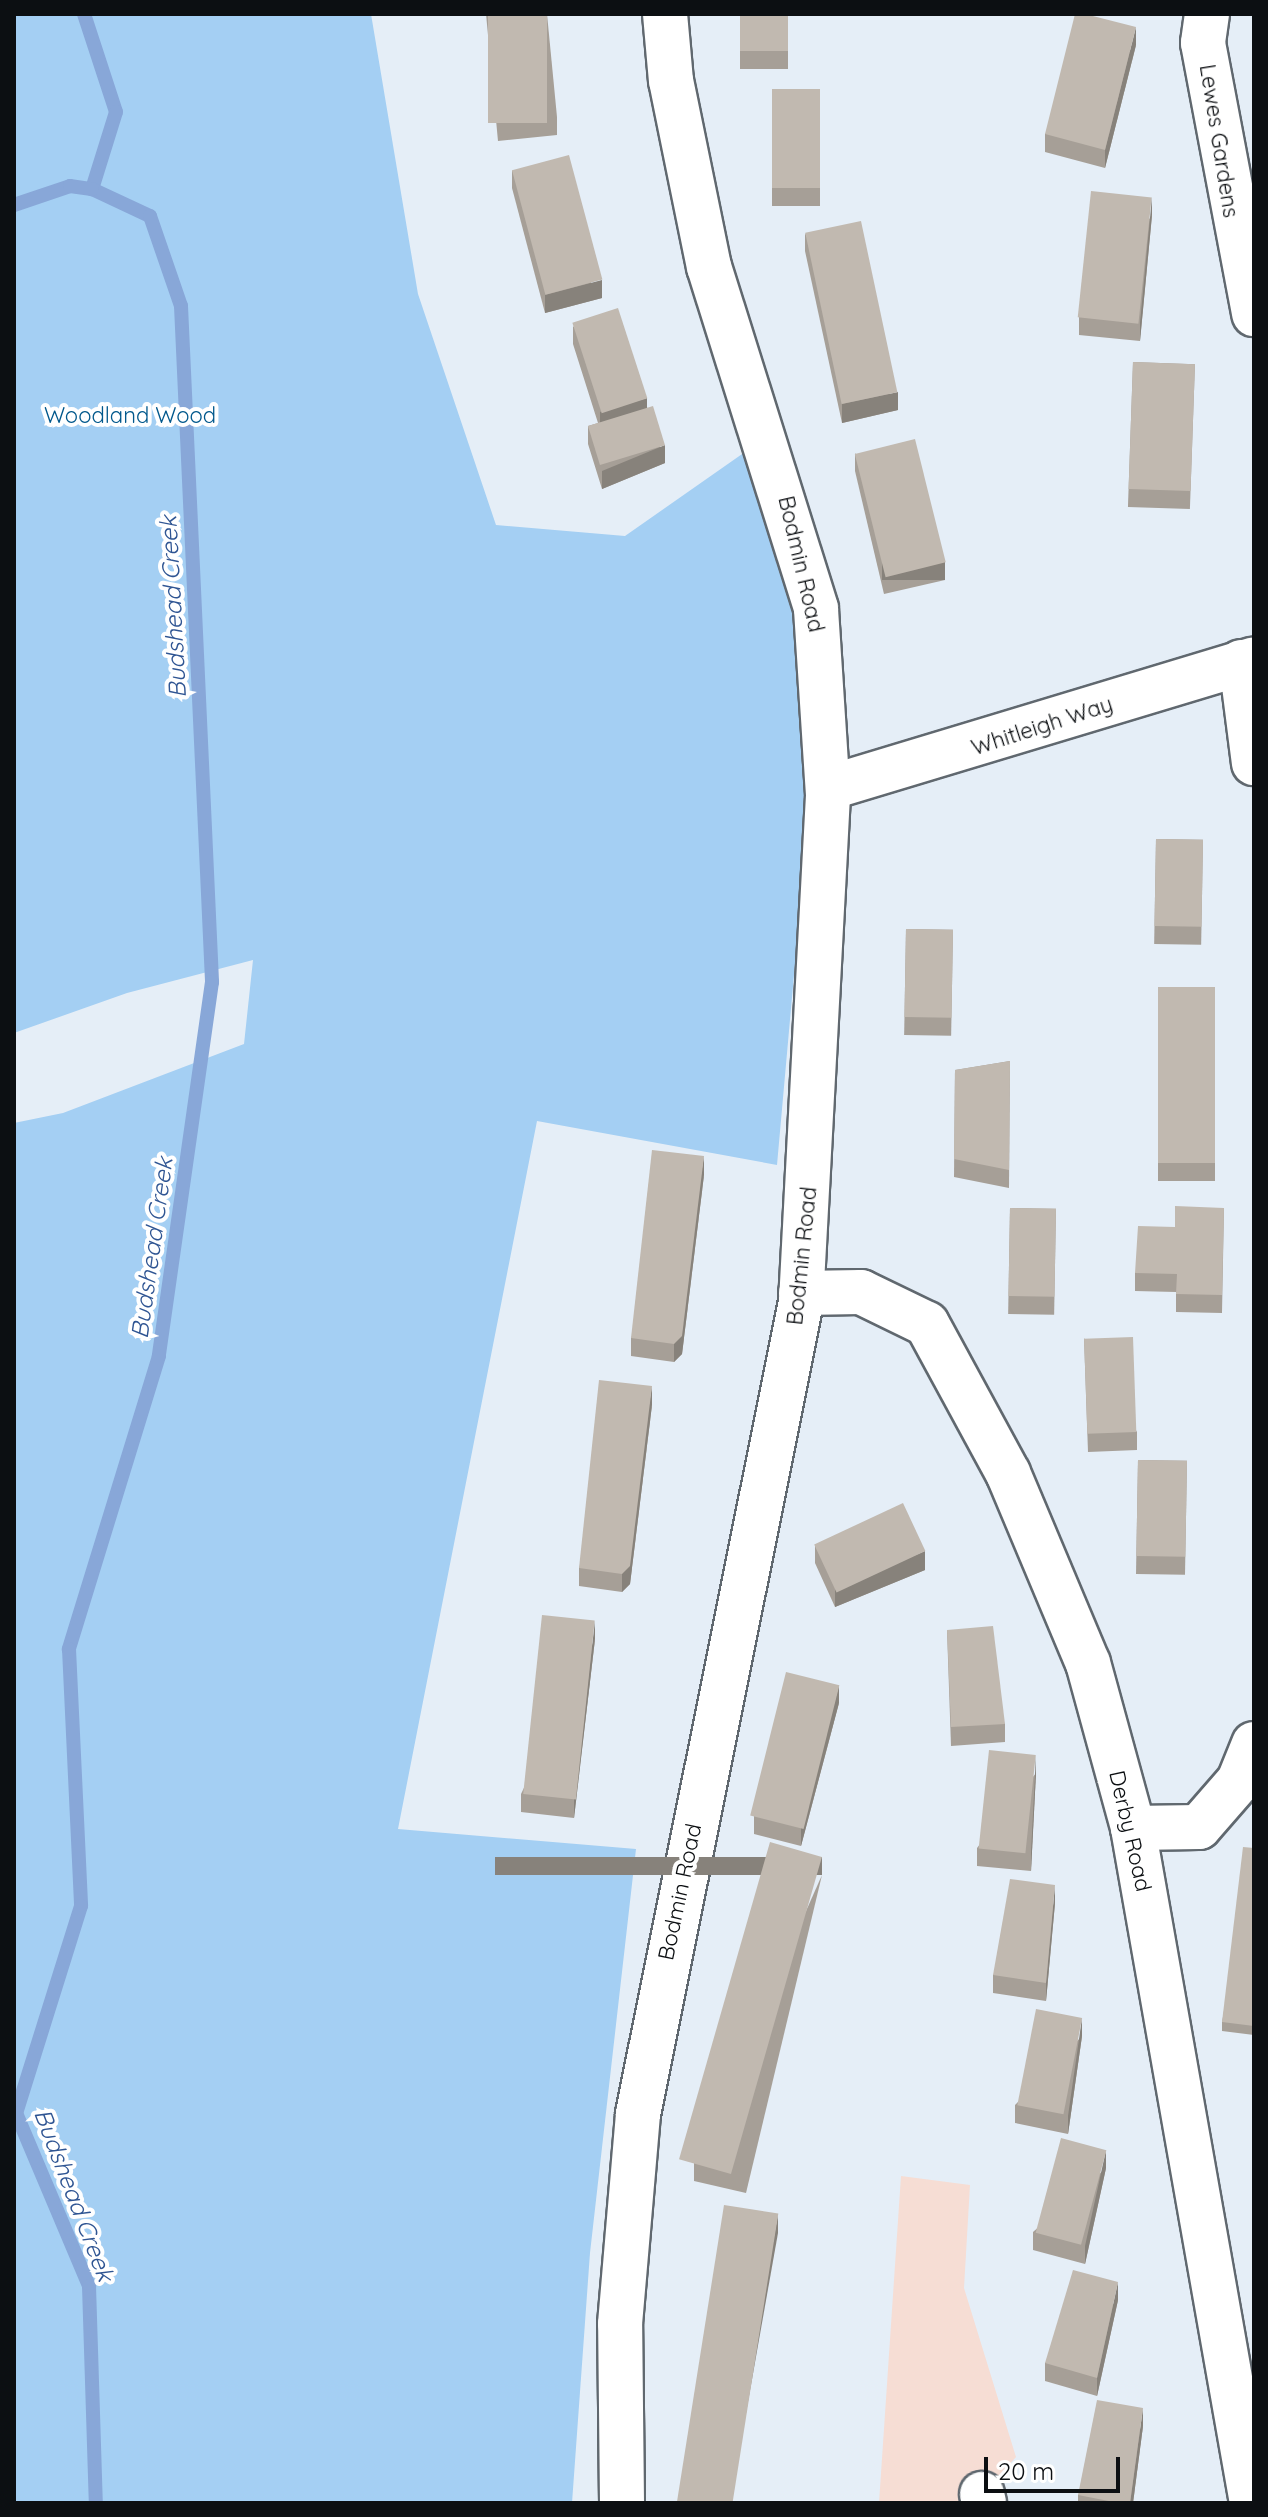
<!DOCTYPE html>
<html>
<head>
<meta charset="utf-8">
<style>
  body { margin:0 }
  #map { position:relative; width:1268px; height:2517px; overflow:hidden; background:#e5eef7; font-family:Quicksand,sans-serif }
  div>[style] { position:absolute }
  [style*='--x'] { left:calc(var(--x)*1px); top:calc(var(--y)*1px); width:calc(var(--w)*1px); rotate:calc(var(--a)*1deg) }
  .industrial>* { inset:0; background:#f6ddd4 }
  .green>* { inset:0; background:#a4cff3 }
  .stream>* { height:14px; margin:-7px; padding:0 7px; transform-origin:7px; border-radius:7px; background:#88a7d8 }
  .roads { filter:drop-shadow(2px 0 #60686f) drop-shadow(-2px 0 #60686f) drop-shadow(0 2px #60686f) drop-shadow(0 -2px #60686f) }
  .street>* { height:44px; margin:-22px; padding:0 22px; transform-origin:22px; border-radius:22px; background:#fff }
  .wall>* { inset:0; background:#a69f97; transform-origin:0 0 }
  .shaded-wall>* { inset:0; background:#87827b; transform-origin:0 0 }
  .building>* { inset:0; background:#c1b9b0; transform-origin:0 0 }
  span { translate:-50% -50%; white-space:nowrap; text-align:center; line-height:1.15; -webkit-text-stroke:8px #fff; paint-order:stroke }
  .street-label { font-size:22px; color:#0c0f12 }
  .park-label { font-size:22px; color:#01588c }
  .water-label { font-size:24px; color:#2f5593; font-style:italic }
  .frame { position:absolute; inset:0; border:16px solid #0c0f12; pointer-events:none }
  .scale { position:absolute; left:984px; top:2457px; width:136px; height:36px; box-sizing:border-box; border:4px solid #0c0f12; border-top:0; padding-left:10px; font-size:24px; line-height:28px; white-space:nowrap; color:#0c0f12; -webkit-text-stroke:6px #fff; paint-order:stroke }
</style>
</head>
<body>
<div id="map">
  <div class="industrial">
    <div style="clip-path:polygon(901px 2176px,970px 2185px,964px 2288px,1016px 2457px,974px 2503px,879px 2503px)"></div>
  </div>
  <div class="green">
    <div style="clip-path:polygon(14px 14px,371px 14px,418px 294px,496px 525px,625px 536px,755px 445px,822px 662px,777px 1165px,537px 1121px,398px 1829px,636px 1849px,590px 2253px,572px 2503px,14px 2503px,14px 1123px,63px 1113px,244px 1044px,253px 960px,127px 993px,14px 1033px)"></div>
  </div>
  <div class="stream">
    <div style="--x:84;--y:14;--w:103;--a:71.9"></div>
    <div style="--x:116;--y:112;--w:81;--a:107.3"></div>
    <div style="--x:92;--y:189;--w:64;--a:25"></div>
    <div style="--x:150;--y:216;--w:95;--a:71"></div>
    <div style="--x:181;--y:306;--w:677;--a:87.37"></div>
    <div style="--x:212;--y:982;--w:378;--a:98.1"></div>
    <div style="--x:159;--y:1356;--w:307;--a:107.1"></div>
    <div style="--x:69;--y:1649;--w:257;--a:87.3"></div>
    <div style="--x:81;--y:1906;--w:217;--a:107.4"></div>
    <div style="--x:16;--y:2113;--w:188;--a:67.1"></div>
    <div style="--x:89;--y:2286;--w:217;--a:88.2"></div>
    <div style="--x:14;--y:205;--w:59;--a:-18.7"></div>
    <div style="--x:70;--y:186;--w:22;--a:8"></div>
  </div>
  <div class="roads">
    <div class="street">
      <div style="--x:1207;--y:14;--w:29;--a:98"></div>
      <div style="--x:1203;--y:43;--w:276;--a:79.3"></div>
      <div style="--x:1241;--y:662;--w:102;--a:82.7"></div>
      <div style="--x:828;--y:788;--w:445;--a:-16.8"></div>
      <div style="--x:801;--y:1293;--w:60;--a:-1"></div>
      <div style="--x:861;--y:1292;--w:73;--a:25.9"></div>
      <div style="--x:927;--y:1324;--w:170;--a:61.5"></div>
      <div style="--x:1008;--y:1473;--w:206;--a:67.2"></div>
      <div style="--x:1088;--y:1663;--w:171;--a:74.7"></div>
      <div style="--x:1133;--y:1828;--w:685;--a:80"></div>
      <div style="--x:1133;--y:1828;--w:66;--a:-0.9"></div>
      <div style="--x:1199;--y:1827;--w:61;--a:-49"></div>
      <div style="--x:1239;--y:1781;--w:40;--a:-68"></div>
      <div style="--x:982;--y:2494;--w:9;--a:77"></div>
      <div style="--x:622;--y:2503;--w:179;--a:-90.6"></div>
      <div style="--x:620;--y:2324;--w:211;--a:-85.1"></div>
      <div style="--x:638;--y:2114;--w:828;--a:-78.65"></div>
      <div style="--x:801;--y:1302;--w:508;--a:-86.95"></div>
      <div style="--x:828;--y:795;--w:187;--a:-93.7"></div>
      <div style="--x:816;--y:608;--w:357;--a:-107.4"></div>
      <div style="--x:709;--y:267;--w:190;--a:-101.5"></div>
      <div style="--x:671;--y:81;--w:67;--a:-95.1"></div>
    </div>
  </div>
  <div class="wall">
    <div style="clip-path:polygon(486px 14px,547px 14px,557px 117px,557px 135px,498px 141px)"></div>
    <div style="left:740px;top:14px;width:48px;height:55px"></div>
    <div style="clip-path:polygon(1136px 45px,1105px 168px,1045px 152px,1045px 134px)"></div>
    <div style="left:772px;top:89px;width:48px;height:117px"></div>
    <div style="clip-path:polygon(512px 170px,602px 298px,545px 313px,512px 188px)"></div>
    <div style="clip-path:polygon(1152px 215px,1140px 341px,1079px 335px,1079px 317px)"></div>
    <div style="clip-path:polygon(805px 233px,898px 410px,842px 423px,805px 251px)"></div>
    <div style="clip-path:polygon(573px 326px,647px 407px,665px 463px,602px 489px,588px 444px,588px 426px,598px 423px,573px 344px)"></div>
    <div style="left:1133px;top:362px;width:62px;height:145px;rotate:2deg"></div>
    <div style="clip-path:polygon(855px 453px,945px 580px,884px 594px,855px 471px)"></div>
    <div style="left:1156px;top:839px;width:47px;height:105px;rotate:1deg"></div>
    <div style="left:906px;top:929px;width:47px;height:106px;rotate:1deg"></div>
    <div style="left:1158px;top:987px;width:57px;height:194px"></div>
    <div style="clip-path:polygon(1010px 1061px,1009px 1188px,954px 1177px,955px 1070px)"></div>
    <div style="clip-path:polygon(704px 1175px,682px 1354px,674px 1362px,631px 1356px,631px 1338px)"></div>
    <div style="left:1010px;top:1208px;width:46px;height:106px;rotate:1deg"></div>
    <div style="clip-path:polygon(1224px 1208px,1222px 1313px,1176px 1312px,1176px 1292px,1135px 1291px,1135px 1273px,1175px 1227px)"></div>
    <div style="clip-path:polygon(1084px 1338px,1137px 1432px,1137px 1450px,1088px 1452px)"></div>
    <div style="clip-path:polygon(652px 1405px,630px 1584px,622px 1592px,579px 1586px,579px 1568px)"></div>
    <div style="left:1138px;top:1460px;width:49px;height:114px;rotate:1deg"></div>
    <div style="clip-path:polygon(815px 1545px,925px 1570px,835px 1607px,815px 1563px)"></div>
    <div style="clip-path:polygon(947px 1630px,1005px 1724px,1005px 1742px,951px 1746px)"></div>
    <div style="clip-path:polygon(595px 1639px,574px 1818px,521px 1812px,521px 1794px)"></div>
    <div style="clip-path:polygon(839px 1703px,801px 1846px,754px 1834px,754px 1816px)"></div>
    <div style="clip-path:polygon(1036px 1773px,1031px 1871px,977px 1866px,977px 1848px)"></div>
    <div style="clip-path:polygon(1254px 1848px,1254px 2035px,1222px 2031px,1222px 2022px)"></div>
    <div style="clip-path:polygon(822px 1875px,746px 2193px,694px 2181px,694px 2163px)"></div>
    <div style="clip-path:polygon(1055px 1903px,1046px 2001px,993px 1993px,993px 1975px)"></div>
    <div style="clip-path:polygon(1082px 2036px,1068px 2134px,1015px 2123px,1015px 2105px)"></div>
    <div style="clip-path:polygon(1106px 2168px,1085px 2264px,1033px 2250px,1033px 2232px)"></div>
    <div style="clip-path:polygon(1118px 2300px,1097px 2396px,1045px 2381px,1045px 2363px)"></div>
    <div style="clip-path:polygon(1143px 2426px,1133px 2503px,1078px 2503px,1078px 2495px)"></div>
  </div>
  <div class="shaded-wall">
    <div style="clip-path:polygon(1136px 27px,1136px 45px,1105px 168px,1105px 150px)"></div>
    <div style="clip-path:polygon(1152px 197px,1152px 215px,1140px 341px,1140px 323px)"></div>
    <div style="clip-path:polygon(602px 280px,602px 298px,545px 313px,545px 295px)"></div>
    <div style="clip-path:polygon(898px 392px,898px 410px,842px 423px,842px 404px)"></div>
    <div style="clip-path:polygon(647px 398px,647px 416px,600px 430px,600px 412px)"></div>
    <div style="clip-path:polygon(665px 445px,665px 463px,602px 489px,602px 471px)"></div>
    <div style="left:945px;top:562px;width:18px;height:63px;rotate:90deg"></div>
    <div style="clip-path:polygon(704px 1156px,704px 1175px,682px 1354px,674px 1362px,674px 1344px)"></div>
    <div style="clip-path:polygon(652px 1386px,652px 1405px,630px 1584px,622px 1592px,622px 1574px)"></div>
    <div style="clip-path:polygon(925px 1551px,925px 1570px,835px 1607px,835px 1589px)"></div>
    <div style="clip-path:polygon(595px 1621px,595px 1639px,574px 1818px,574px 1800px)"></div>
    <div style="clip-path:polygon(839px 1685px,839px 1703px,801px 1846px,801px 1828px)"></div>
    <div style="clip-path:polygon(1036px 1755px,1036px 1773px,1031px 1871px,1031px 1853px)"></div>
    <div style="left:822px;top:1857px;width:18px;height:327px;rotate:90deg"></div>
    <div style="clip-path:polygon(1055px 1885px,1055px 1903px,1046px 2001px,1046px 1983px)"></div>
    <div style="clip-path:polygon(1082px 2018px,1082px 2036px,1068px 2134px,1068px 2116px)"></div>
    <div style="clip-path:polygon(1106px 2150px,1106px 2168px,1085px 2264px,1085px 2246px)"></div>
    <div style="clip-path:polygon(778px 2214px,778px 2233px,730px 2503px,727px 2503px)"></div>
    <div style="clip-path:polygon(1118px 2282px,1118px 2300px,1097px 2396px,1097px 2378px)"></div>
    <div style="clip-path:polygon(1143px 2408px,1143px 2426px,1133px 2503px,1130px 2503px)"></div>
  </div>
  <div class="building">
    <div style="left:488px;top:14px;width:59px;height:109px"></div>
    <div style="left:740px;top:14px;width:48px;height:37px"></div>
    <div style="clip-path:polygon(1075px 14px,1085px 14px,1136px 27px,1105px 150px,1045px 134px)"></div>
    <div style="left:772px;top:89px;width:48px;height:99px"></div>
    <div style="left:569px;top:155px;width:129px;height:59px;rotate:75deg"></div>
    <div style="left:1091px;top:191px;width:61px;height:127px;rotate:6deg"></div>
    <div style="left:861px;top:221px;width:175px;height:57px;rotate:78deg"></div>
    <div style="left:618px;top:308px;width:95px;height:48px;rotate:72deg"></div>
    <div style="left:1133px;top:362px;width:62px;height:127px;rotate:2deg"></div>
    <div style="left:653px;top:406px;width:41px;height:68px;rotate:73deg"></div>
    <div style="left:915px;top:439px;width:127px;height:62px;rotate:76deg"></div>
    <div style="left:1156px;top:839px;width:47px;height:87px;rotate:1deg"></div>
    <div style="left:906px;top:929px;width:47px;height:88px;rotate:1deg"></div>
    <div style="left:1158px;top:987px;width:57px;height:176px"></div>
    <div style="clip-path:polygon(1010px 1061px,1009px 1170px,954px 1159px,955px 1070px)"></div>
    <div style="clip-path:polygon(652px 1150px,704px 1156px,682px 1336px,674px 1344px,631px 1338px)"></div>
    <div style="clip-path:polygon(1175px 1206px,1224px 1208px,1222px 1295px,1176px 1294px,1177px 1274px,1135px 1273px,1138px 1226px,1175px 1227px)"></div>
    <div style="left:1010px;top:1208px;width:46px;height:88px;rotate:1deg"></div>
    <div style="left:1133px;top:1337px;width:95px;height:49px;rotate:88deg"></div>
    <div style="clip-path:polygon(599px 1380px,652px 1386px,630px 1566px,622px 1574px,579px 1568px)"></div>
    <div style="left:1138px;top:1460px;width:49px;height:96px;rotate:1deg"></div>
    <div style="left:903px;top:1503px;width:53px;height:98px;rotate:65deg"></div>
    <div style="left:542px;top:1615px;width:53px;height:180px;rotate:6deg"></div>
    <div style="clip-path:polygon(993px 1626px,1005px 1724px,951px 1727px,947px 1630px)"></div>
    <div style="left:786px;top:1672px;width:55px;height:148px;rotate:14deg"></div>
    <div style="left:989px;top:1750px;width:47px;height:99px;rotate:6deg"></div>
    <div style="left:770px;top:1842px;width:54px;height:330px;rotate:16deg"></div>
    <div style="clip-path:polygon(1243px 1847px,1254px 1848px,1254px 2026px,1222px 2022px)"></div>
    <div style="clip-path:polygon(1010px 1879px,1055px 1885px,1046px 1983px,993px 1975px)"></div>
    <div style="left:1036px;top:2009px;width:47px;height:98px;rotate:11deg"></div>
    <div style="left:1061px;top:2138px;width:47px;height:98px;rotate:15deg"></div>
    <div style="left:724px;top:2205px;width:55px;height:302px;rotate:9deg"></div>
    <div style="clip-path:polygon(1073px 2270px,1118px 2282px,1097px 2378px,1045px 2363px)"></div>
    <div style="clip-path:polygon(1097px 2400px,1143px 2408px,1130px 2503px,1119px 2503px,1078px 2495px)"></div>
  </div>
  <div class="street-label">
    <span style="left:1219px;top:141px;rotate:81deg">Lewes Gardens</span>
    <span style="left:801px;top:564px;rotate:77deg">Bodmin Road</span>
    <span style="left:1042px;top:726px;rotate:-18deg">Whitleigh Way</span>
    <span style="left:802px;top:1256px;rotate:-84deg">Bodmin Road</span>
    <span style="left:1130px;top:1831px;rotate:77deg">Derby Road</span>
    <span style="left:680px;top:1892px;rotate:-78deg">Bodmin Road</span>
  </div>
  <div class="park-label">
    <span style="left:130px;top:416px">Woodland Wood</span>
  </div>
  <div class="water-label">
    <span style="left:173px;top:607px;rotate:-93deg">Budshead Creek</span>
    <span style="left:152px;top:1248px;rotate:-82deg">Budshead Creek</span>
    <span style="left:74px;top:2195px;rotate:69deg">Budshead Creek</span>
  </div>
  <div class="frame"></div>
  <div class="scale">20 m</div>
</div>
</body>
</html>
